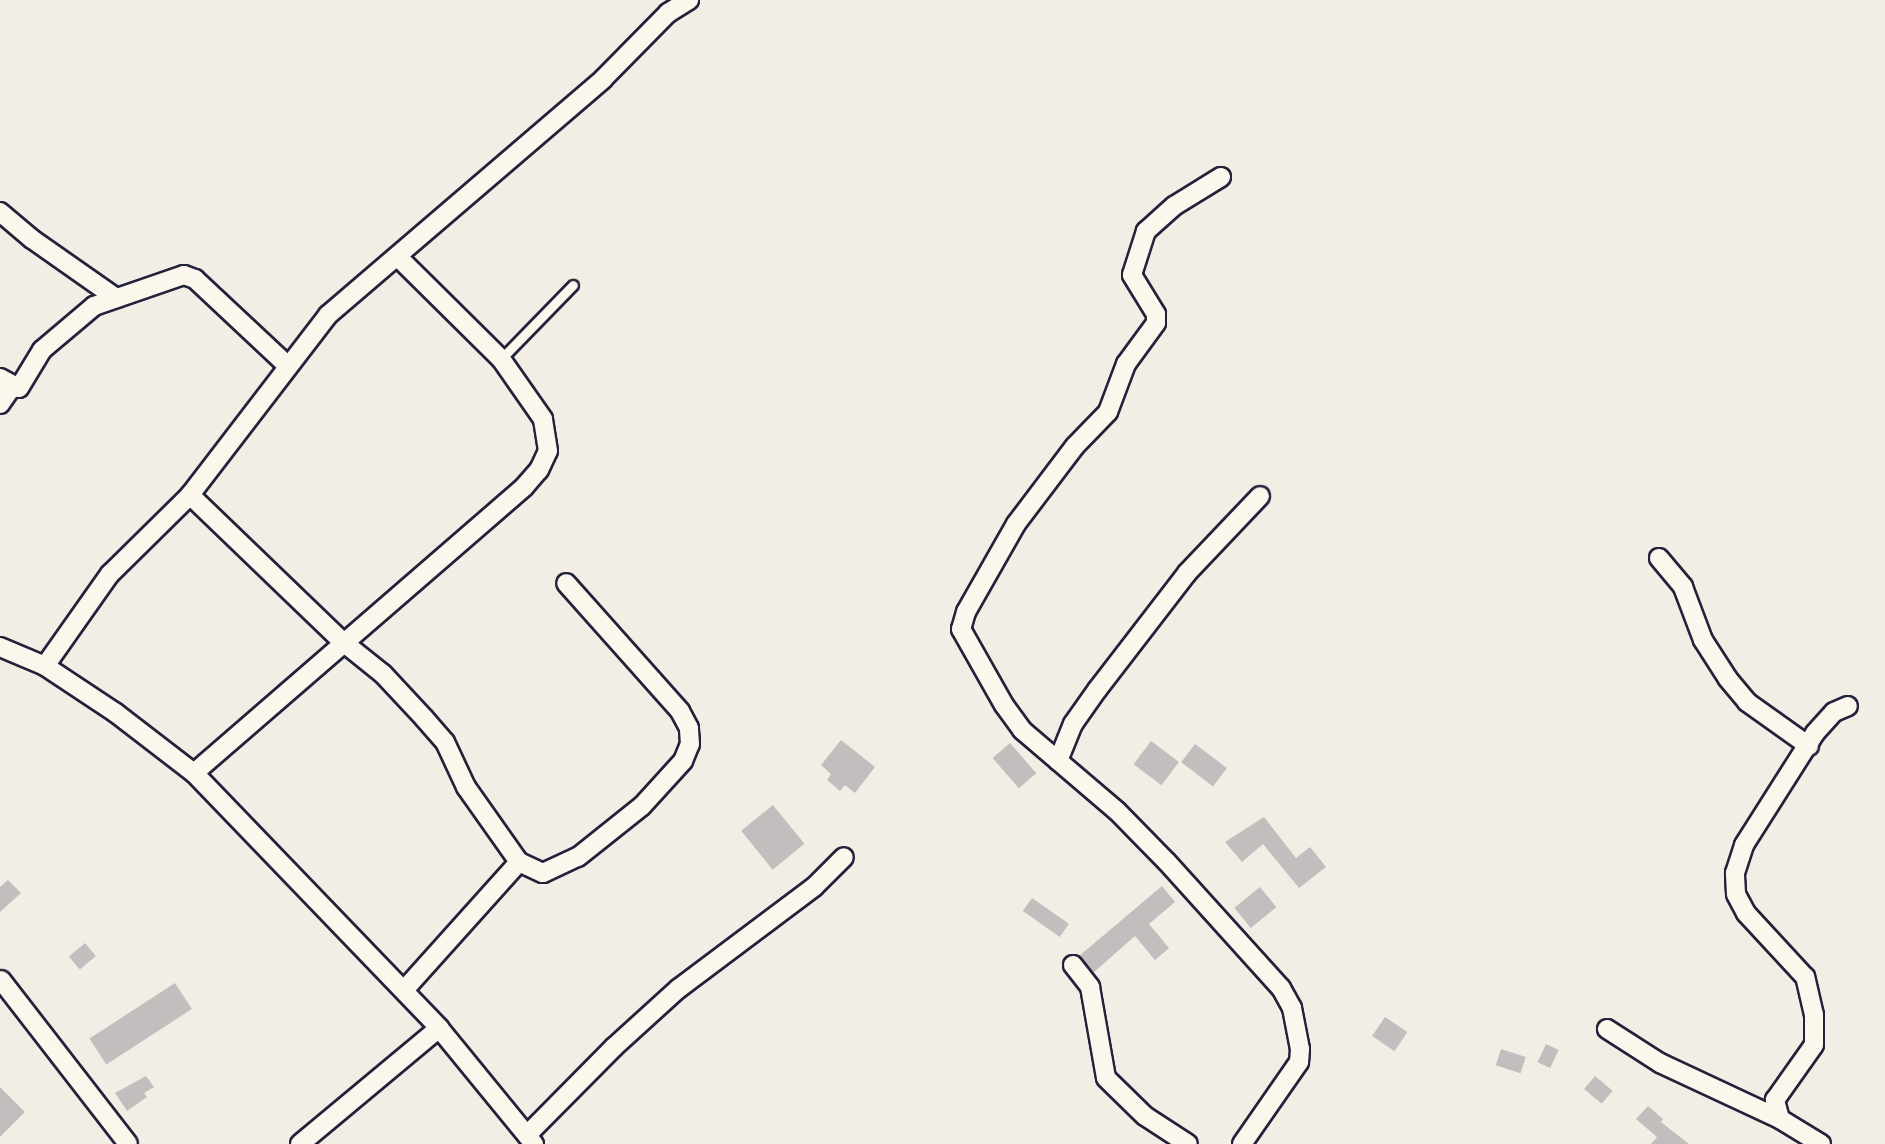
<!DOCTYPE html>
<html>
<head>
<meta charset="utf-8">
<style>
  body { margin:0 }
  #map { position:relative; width:1885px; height:1144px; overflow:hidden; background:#f2eee5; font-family:"Balsamiq Sans",sans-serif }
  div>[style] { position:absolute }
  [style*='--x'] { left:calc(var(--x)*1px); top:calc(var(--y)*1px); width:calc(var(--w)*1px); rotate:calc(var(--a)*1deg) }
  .building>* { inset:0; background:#c2bebe; transform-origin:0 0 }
  .roads { filter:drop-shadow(2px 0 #22223b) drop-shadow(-2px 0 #22223b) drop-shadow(0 2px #22223b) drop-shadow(0 -2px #22223b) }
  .service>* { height:9px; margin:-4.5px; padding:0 4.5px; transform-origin:4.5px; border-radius:4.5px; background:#fbf7ec }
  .minor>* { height:18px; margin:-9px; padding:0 9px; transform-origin:9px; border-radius:9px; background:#fbf7ec }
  span { translate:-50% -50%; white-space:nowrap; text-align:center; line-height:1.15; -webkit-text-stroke:5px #fbf7ec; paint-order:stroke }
</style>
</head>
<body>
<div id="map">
  <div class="building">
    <div style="clip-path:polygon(841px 740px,875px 767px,855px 793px,845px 785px,840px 791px,827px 780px,831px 774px,821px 765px)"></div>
    <div style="left:1151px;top:741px;width:35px;height:29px;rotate:37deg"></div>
    <div style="left:1010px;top:743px;width:40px;height:23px;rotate:49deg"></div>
    <div style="left:1195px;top:744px;width:40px;height:23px;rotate:37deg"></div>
    <div style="left:773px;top:805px;width:50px;height:41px;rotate:51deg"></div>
    <div style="clip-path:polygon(1264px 817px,1296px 858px,1310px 847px,1326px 867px,1299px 888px,1263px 844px,1242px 862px,1225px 842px)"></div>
    <div style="clip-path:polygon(8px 880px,21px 893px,0 912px,0 887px)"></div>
    <div style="clip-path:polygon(1162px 886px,1175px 902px,1149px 924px,1169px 948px,1155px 960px,1135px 936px,1093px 973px,1079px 956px)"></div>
    <div style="left:1260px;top:887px;width:26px;height:33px;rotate:51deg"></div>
    <div style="left:1032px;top:898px;width:45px;height:16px;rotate:35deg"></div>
    <div style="left:85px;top:943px;width:17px;height:21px;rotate:50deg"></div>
    <div style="left:175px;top:983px;width:31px;height:102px;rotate:57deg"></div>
    <div style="left:1385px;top:1017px;width:27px;height:23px;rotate:34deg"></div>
    <div style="left:1546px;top:1044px;width:14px;height:20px;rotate:25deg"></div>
    <div style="left:1501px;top:1049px;width:26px;height:17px;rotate:18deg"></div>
    <div style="clip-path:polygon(146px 1076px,154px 1087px,144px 1093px,147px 1097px,127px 1111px,115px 1093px)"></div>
    <div style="left:1595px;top:1076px;width:23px;height:17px;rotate:40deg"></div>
    <div style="clip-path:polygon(0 1087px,25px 1112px,0 1137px)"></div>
    <div style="clip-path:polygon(1648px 1106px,1663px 1119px,1661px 1122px,1689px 1144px,1651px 1144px,1657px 1137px,1636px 1119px)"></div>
  </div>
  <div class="roads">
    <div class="service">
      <div style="--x:501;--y:359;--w:103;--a:-45.8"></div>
    </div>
    <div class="minor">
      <div style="--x:1221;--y:177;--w:55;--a:148.3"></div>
      <div style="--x:1174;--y:206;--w:38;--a:138"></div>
      <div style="--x:1146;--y:231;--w:46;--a:107.7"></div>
      <div style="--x:1132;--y:275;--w:46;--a:58.4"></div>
      <div style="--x:1156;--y:314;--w:9;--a:90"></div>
      <div style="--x:1156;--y:323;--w:51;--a:126.2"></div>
      <div style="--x:1126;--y:364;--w:51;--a:110.6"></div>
      <div style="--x:1108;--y:412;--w:47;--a:134.1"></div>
      <div style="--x:1075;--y:446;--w:98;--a:127.1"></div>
      <div style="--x:1016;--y:524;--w:101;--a:119.6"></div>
      <div style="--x:966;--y:612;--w:18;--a:106"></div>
      <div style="--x:961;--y:629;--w:87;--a:60.5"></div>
      <div style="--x:1004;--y:705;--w:31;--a:54"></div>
      <div style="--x:1022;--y:730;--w:125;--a:40.5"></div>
      <div style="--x:1117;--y:811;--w:71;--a:45.6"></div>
      <div style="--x:1167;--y:862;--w:170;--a:47.9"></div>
      <div style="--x:1281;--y:988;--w:23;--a:61"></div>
      <div style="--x:1292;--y:1008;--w:42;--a:79"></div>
      <div style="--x:1300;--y:1049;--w:13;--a:94"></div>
      <div style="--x:1299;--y:1062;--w:100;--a:124.8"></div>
      <div style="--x:0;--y:212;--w:42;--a:40.2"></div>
      <div style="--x:32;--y:239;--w:103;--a:35.1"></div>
      <div style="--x:0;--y:378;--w:21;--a:28"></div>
      <div style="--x:19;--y:388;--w:44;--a:-58.8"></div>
      <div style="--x:42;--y:350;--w:68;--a:-40.2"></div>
      <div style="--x:94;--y:306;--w:95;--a:-19"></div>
      <div style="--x:184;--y:275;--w:12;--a:20"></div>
      <div style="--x:195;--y:279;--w:126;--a:43.1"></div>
      <div style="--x:0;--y:404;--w:21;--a:-55"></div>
      <div style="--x:190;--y:495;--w:212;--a:43.9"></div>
      <div style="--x:343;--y:642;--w:51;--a:38.7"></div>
      <div style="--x:383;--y:674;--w:60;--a:47"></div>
      <div style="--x:424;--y:718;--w:32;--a:49"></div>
      <div style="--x:445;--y:742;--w:50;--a:65"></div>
      <div style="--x:466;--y:787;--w:92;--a:54.8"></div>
      <div style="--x:519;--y:862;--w:172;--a:131.9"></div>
      <div style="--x:1659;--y:558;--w:38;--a:50"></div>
      <div style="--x:1683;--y:587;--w:57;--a:69.3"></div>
      <div style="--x:1703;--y:640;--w:46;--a:57.3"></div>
      <div style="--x:1728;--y:679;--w:30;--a:50"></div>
      <div style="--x:1747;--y:702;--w:76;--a:35.4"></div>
      <div style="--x:0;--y:647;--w:49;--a:22.9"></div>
      <div style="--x:45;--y:666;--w:85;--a:33.5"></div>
      <div style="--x:116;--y:713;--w:98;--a:37.6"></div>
      <div style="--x:194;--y:773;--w:354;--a:46.1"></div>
      <div style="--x:439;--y:1028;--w:150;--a:50.7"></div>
      <div style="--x:45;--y:666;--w:113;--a:-54.8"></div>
      <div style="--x:110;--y:574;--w:112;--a:-44.6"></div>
      <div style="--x:190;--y:495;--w:227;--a:-52.5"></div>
      <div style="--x:328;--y:315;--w:362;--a:-40.6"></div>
      <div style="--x:603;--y:79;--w:93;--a:-45.4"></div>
      <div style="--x:668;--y:13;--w:25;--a:-32"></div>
      <div style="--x:1058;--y:761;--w:40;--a:-68"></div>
      <div style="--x:1073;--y:724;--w:42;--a:-54.8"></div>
      <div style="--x:1097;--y:690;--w:148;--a:-52.4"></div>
      <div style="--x:1187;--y:573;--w:106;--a:-46.5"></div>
      <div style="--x:194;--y:773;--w:437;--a:-40.9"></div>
      <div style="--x:524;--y:487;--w:23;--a:-49"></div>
      <div style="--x:539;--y:470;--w:21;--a:-65"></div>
      <div style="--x:548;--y:451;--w:32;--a:-99"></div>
      <div style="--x:543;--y:419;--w:73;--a:-125"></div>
      <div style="--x:501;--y:359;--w:145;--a:-135.3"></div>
      <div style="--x:519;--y:862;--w:26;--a:25"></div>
      <div style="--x:543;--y:873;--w:38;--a:-25"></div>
      <div style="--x:578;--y:857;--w:82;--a:-38.6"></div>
      <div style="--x:642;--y:806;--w:61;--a:-47.7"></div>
      <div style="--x:683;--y:761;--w:18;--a:-68"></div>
      <div style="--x:690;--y:744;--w:16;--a:-94"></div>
      <div style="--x:689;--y:728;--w:19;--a:-118"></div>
      <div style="--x:680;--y:711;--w:171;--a:-131.7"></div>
      <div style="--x:1073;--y:965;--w:28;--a:52"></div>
      <div style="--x:1090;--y:987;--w:92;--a:80"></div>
      <div style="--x:1106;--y:1078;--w:54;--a:44.3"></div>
      <div style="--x:1145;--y:1116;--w:51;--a:33.1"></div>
      <div style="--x:1;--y:980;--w:207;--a:52.2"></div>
      <div style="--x:1607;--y:1029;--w:63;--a:32.7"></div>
      <div style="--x:1660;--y:1063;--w:132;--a:25"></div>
      <div style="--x:1780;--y:1119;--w:48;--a:31.4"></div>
      <div style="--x:1780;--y:1119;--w:20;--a:-105"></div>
      <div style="--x:1775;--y:1100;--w:67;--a:-54.7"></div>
      <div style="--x:1814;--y:1045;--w:30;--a:-90"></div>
      <div style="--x:1814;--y:1015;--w:39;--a:-103"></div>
      <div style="--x:1805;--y:977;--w:87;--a:-132.7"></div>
      <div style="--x:1746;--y:913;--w:21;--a:-118"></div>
      <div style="--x:1736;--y:894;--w:21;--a:-93"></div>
      <div style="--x:1735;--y:873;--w:29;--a:-72"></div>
      <div style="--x:1744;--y:845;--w:133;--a:-57.6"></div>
      <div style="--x:1815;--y:733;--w:28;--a:-48"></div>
      <div style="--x:1834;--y:712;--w:15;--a:-23"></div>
      <div style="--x:527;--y:1135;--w:124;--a:-45.3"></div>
      <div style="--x:614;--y:1047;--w:86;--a:-42.2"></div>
      <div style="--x:678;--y:989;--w:170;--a:-36.9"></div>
      <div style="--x:814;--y:887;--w:42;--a:-45"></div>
      <div style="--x:300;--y:1144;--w:181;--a:-39.8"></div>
    </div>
  </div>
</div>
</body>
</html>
